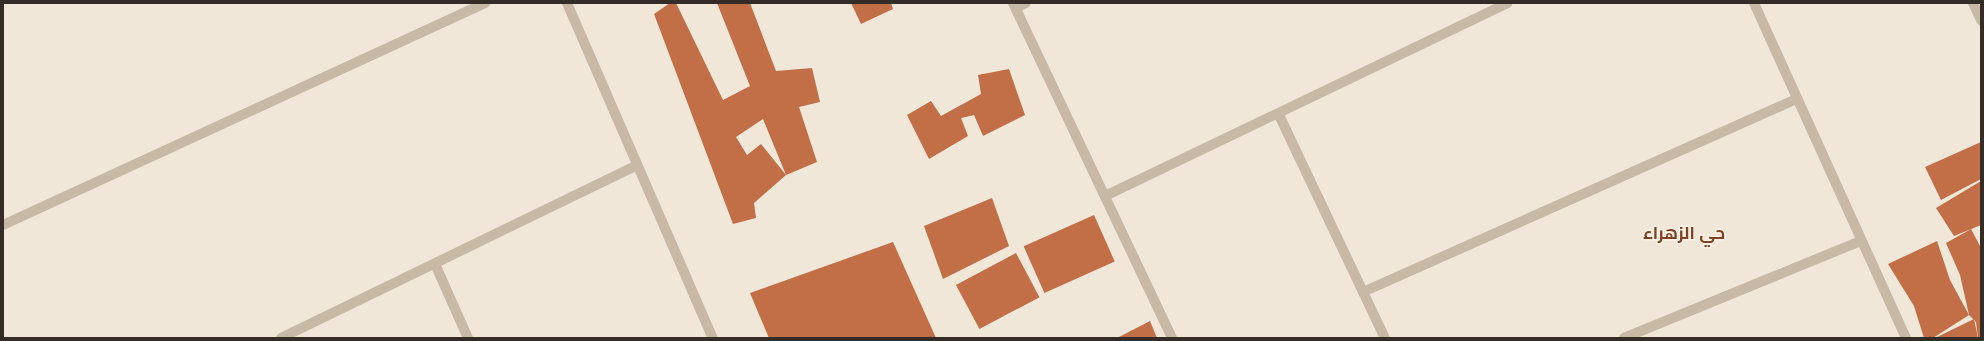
<!DOCTYPE html>
<html>
<head>
<meta charset="utf-8">
<style>
  body { margin:0 }
  #map { position:relative; width:1984px; height:341px; overflow:hidden; background:#f0e7d9; font-family:"Nunito Sans",Cairo,sans-serif }
  div>[style] { position:absolute }
  [style*='--x'] { left:calc(var(--x)*1px); top:calc(var(--y)*1px); width:calc(var(--w)*1px); rotate:calc(var(--a)*1deg) }
  .building>* { inset:0; background:#c26e46; transform-origin:0 0 }
  .minor>* { height:10px; margin:-5px; padding:0 5px; transform-origin:5px; border-radius:5px; background:#c8b8a6 }
  span { translate:-50% -50%; white-space:nowrap; text-align:center; line-height:1.15; -webkit-text-stroke:3px #f8f1e5; paint-order:stroke }
  .district-label { font-size:17px; color:#804022; font-weight:700 }
  .frame { position:absolute; inset:0; border:4px solid #342c26; pointer-events:none }
</style>
</head>
<body>
<div id="map">
  <div class="building">
    <div style="clip-path:polygon(evenodd,670px 3px,676px 3px,723px 100px,750px 86px,717px 3px,750px 3px,776px 71px,812px 68px,820px 102px,799px 107px,817px 162px,786px 175px,754px 203px,756px 218px,733px 224px,654px 14px,670px 3px,763px 119px,786px 175px,761px 144px,747px 155px,736px 137px,763px 119px)"></div>
    <div style="clip-path:polygon(851px 3px,891px 3px,893px 9px,861px 24px)"></div>
    <div style="clip-path:polygon(1009px 69px,1025px 115px,983px 136px,974px 115px,961px 118px,968px 136px,929px 159px,907px 115px,931px 101px,941px 116px,981px 94px,978px 75px)"></div>
    <div style="clip-path:polygon(1981px 142px,1981px 179px,1941px 200px,1925px 167px)"></div>
    <div style="clip-path:polygon(1981px 181px,1981px 225px,1954px 236px,1936px 208px)"></div>
    <div style="clip-path:polygon(992px 198px,1009px 246px,943px 279px,924px 226px)"></div>
    <div style="left:1094px;top:215px;width:51px;height:77px;rotate:66deg"></div>
    <div style="clip-path:polygon(1971px 229px,1981px 248px,1981px 338px,1978px 338px,1976px 322px,1969px 315px,1960px 275px,1946px 243px)"></div>
    <div style="clip-path:polygon(1937px 241px,1950px 280px,1969px 315px,1933px 338px,1924px 338px,1914px 306px,1888px 264px)"></div>
    <div style="clip-path:polygon(893px 242px,936px 338px,769px 338px,750px 293px)"></div>
    <div style="left:1016px;top:253px;width:50px;height:68px;rotate:62deg"></div>
    <div style="clip-path:polygon(1974px 319px,1978px 338px,1935px 338px)"></div>
    <div style="clip-path:polygon(1150px 321px,1157px 338px,1117px 338px)"></div>
  </div>
  <div class="minor">
    <div style="--x:567;--y:3;--w:365;--a:66.5"></div>
    <div style="--x:1013;--y:3;--w:371;--a:64.6"></div>
    <div style="--x:1754;--y:3;--w:368;--a:65.6"></div>
    <div style="--x:1973;--y:3;--w:19;--a:65"></div>
    <div style="--x:1016;--y:8;--w:11;--a:-27"></div>
    <div style="--x:1279;--y:115;--w:247;--a:64.6"></div>
    <div style="--x:1105;--y:196;--w:446;--a:-25.6"></div>
    <div style="--x:3;--y:225;--w:531;--a:-24.73"></div>
    <div style="--x:435;--y:264;--w:81;--a:66"></div>
    <div style="--x:1363;--y:292;--w:475;--a:-24"></div>
    <div style="--x:281;--y:338;--w:394;--a:-25.9"></div>
    <div style="--x:1624;--y:338;--w:256;--a:-22.3"></div>
  </div>
  <div class="district-label">
    <span style="left:1684px;top:234px">حي الزهراء</span>
  </div>
  <div class="frame"></div>
</div>
</body>
</html>
